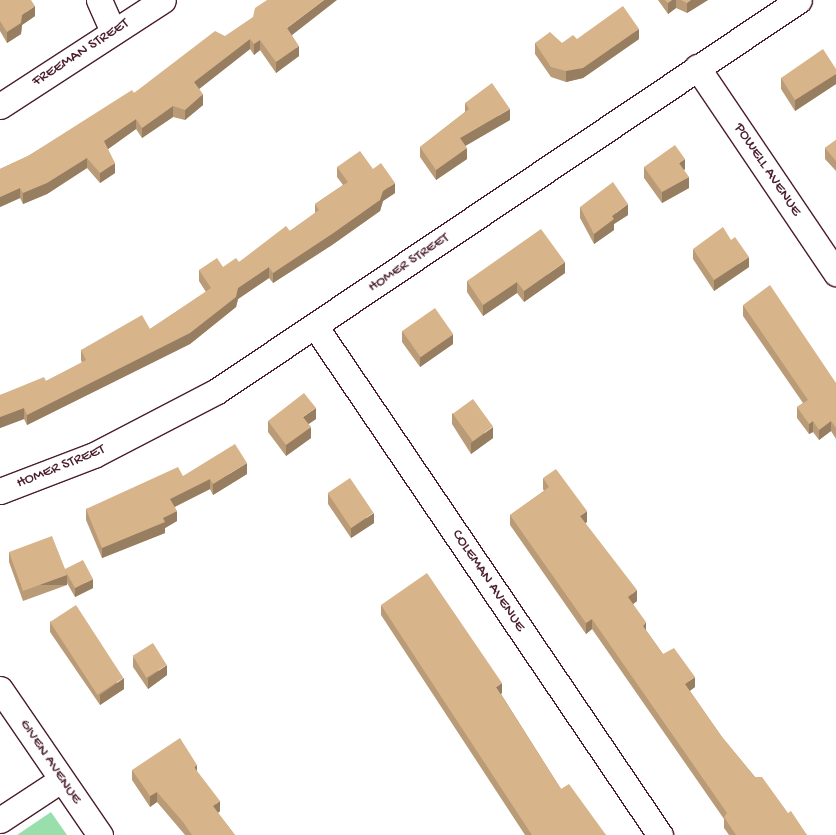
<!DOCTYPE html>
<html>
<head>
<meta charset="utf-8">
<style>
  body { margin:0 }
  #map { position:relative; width:836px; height:835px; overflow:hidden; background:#fff; font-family:"Gochi Hand",sans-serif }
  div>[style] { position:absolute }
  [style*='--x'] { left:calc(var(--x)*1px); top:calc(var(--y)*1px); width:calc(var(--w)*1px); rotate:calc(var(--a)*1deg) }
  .green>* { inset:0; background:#99dfac }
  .roads { filter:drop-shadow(1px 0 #4a1f2b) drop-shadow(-1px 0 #4a1f2b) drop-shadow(0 1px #4a1f2b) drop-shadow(0 -1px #4a1f2b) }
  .minor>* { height:25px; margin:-12.5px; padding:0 12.5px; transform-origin:12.5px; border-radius:12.5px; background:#fff }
  .wall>* { inset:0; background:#ba9b77 }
  .shaded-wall>* { inset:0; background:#977e61; transform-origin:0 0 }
  .building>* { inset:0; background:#d8b48a; transform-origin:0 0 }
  span { translate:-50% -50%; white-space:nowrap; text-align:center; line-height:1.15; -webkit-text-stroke:4px #fff; paint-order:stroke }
  .street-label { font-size:15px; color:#4a1f2b }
</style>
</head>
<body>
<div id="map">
  <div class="green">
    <div style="clip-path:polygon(51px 812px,67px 835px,17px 835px)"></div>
  </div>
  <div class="roads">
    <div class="minor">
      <div style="--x:99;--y:0;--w:35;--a:66"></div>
      <div style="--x:697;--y:67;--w:249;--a:56"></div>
      <div style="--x:0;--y:106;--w:194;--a:-33"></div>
      <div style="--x:315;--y:326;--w:615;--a:55.87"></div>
      <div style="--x:0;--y:491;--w:101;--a:-21"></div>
      <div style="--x:94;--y:455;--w:139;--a:-27.5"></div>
      <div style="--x:217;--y:391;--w:701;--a:-33.89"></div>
      <div style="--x:0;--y:689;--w:177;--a:55.6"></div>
      <div style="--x:0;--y:820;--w:73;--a:-33.3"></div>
    </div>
  </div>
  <div class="wall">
    <div style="clip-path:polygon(0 0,35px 16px,22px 25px,21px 34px,7px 43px,0 31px)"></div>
    <div style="clip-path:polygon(658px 0,708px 0,687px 13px,676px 8px,668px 14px)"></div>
    <div style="clip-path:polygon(292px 35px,299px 56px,276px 73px,260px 50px,254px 55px,250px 49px,199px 89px,203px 105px,185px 120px,173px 117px,142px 138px,136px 129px,108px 149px,115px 173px,100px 183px,87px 168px,47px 194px,23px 204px,20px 198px,0 207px,0 169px,28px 156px,134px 93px,225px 36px)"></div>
    <div style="clip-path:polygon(577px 39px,639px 39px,583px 78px,566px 82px,551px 77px,535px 54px,535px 43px,562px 43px)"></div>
    <div style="clip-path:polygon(836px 69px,836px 84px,795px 111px,781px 89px,781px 78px)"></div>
    <div style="clip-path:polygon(465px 103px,510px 120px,465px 146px,467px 159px,436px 180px,420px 157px,420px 147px,465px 112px)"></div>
    <div style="clip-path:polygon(836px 140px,836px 171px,825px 159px,825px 148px)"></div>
    <div style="clip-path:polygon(337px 167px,373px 169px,395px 193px,383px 201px,380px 211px,332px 245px,273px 283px,269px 278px,238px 299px,236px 307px,190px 344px,27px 425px,24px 419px,0 428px,0 395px,46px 381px,82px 363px,81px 360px,81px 350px,150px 329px,206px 292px,199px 281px,199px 270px,223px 267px,239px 262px,290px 231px,315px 213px,315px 204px,343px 185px,337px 177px)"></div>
    <div style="clip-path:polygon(644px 167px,685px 169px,684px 170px,689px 188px,662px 203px,644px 178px)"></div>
    <div style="clip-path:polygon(580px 207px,628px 215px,614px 224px,614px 230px,594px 244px,580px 218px)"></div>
    <div style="clip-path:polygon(693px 249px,749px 267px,714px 291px,693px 259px)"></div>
    <div style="clip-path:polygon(565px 273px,524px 302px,517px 293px,483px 316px,467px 292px,467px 281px)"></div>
    <div style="clip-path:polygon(743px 305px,836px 383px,836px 439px,831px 431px,819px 440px,813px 432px,809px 434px,797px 418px,797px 407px,803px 403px,743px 316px)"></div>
    <div style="clip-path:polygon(402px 331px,453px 344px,420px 367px,402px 342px)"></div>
    <div style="clip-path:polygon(452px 413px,493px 438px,471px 454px,452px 424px)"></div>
    <div style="clip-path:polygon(316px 419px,308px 424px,311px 438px,286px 456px,268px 432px,268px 421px)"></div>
    <div style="clip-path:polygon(247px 474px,213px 495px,210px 489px,175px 507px,177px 521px,165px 528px,165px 533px,102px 558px,86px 520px,86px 509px,183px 476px)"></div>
    <div style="clip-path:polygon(543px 478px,587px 522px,585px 523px,637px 601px,633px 604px,646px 630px,663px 654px,695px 687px,690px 691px,722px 737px,755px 777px,807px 835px,729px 835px,724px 828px,724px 819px,592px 629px,586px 634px,510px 525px,510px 515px,544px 491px,543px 489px)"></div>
    <div style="clip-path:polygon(328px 493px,374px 523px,351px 538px,328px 504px)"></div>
    <div style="clip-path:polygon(9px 552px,65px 569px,93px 588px,75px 597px,67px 583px,67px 585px,23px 601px,9px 562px)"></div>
    <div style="clip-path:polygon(381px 605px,502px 693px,501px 694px,561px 789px,606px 835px,525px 835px,381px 615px)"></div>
    <div style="clip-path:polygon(50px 621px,124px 689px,100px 705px,50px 632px)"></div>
    <div style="clip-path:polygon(133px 657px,167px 675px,148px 689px,133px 667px)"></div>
    <div style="clip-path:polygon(132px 770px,197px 772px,220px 811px,218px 813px,235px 835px,185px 835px,157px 802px,150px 807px,132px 780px)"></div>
  </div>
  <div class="shaded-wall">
    <div style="clip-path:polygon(324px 0,337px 0,287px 39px,287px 28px)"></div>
    <div style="clip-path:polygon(672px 0,676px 0,676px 8px,668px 14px,668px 3px)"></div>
    <div style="clip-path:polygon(691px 0,708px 0,687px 13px,687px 3px)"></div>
    <div style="clip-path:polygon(35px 6px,35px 16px,22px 25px,21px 34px,7px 43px,7px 32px,22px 15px)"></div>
    <div style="clip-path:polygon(639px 29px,639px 39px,583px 78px,566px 82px,566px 71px)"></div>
    <div style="clip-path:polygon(250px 39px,250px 49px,194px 93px,194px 82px)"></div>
    <div style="clip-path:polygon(260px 40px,260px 50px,254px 55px,254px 44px)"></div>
    <div style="clip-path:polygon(299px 46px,299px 56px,276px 73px,276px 62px)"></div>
    <div style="clip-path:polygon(836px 74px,836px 84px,795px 111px,795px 100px)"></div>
    <div style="clip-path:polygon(203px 94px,203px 105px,185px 120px,185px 110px)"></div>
    <div style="clip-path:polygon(173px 106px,173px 117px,142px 138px,142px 128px)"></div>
    <div style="clip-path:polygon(510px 109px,510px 120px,460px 149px,460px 138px)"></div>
    <div style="clip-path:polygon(136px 119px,136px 129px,104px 152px,104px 141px)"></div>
    <div style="clip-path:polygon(467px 148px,467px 159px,436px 180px,436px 170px)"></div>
    <div style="clip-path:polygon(87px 158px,87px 168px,47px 194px,23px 204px,23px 193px)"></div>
    <div style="clip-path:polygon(685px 159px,685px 169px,679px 174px,679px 163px)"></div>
    <div style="clip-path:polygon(115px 163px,115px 173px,100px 183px,100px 173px)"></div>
    <div style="clip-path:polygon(689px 177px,689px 188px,662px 203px,662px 192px)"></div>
    <div style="clip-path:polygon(395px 183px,395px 193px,383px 201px,380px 211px,332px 245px,273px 283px,273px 273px,383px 191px)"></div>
    <div style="clip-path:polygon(20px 188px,20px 198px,0 207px,0 197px)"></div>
    <div style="clip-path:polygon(628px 204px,628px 215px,614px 224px,614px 230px,594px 244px,594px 234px,612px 216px)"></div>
    <div style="clip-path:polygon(749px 257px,749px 267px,714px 291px,714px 280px)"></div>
    <div style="clip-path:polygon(565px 262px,565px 273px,524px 302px,524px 291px)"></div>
    <div style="clip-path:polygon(269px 267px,269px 278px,238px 299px,236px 307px,190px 344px,27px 425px,27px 415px,238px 288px)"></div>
    <div style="clip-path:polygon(517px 282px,517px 293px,483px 316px,483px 305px)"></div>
    <div style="clip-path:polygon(453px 334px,453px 344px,420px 367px,420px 357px)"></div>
    <div style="clip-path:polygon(24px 408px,24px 419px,0 428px,0 417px)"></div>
    <div style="clip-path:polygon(316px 408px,316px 419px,303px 428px,303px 417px)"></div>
    <div style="clip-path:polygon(813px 421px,813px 432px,809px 434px,809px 424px)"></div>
    <div style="clip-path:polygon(831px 421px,831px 431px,819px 440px,819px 430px)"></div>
    <div style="clip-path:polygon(311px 427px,311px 438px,286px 456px,286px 445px)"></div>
    <div style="clip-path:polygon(493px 427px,493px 438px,471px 454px,471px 443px)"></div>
    <div style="clip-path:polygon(247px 463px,247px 474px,213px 495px,213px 484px)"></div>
    <div style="clip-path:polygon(210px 479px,210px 489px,170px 509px,170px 499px)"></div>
    <div style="clip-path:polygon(177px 511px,177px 521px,165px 528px,165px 533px,102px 558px,102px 548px)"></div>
    <div style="clip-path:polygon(587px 511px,587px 522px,580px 527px,580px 516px)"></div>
    <div style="clip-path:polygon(374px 513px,374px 523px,351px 538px,351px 528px)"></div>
    <div style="left:67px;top:575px;width:10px;height:47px;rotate:90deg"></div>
    <div style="clip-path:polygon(93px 579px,93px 588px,75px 597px,75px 588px)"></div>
    <div style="clip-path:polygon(637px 590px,637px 601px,628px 608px,628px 597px)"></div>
    <div style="clip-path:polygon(592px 619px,592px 629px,586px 634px,586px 623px)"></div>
    <div style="clip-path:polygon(646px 622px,646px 632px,643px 626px)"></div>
    <div style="clip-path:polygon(167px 665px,167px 675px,148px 689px,148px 678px)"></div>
    <div style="clip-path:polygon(695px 677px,695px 687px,685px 694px,685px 684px)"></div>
    <div style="clip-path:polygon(124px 678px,124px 689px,100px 705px,100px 695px)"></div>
    <div style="clip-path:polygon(502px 683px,502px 693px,496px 697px,496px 687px)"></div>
    <div style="clip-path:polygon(197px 765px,197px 775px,194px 767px)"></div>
    <div style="clip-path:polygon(157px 792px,157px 802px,150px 807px,150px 796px)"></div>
    <div style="clip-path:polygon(220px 801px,220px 811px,213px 817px,213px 806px)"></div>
  </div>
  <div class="building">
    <div style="clip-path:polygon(0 0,31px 0,35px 6px,22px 15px,21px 23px,7px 32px,0 21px)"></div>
    <div style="clip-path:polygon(267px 0,324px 0,287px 28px,299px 46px,276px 62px,260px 40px,254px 44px,250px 39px,194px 82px,203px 94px,185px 110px,173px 106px,142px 128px,136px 119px,104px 141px,115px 163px,100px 173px,87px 158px,47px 183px,23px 193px,20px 188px,0 197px,0 169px,28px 156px,132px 90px,134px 93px,215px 31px,225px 36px,253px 17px,255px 8px)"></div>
    <div style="clip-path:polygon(665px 0,672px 0,668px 3px)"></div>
    <div style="clip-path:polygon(681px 0,691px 0,687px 3px)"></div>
    <div style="clip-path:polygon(623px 6px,639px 29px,583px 68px,566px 71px,551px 67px,535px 43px,550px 32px,562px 43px,573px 35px,577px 39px)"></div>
    <div style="clip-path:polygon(823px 49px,836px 69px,836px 74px,795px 100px,781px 78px)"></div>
    <div style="clip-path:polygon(492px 83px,510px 109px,460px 138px,467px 148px,436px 170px,420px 147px,469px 109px,465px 103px)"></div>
    <div style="clip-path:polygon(836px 140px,836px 161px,825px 148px)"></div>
    <div style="clip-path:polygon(675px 145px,685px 159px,679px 163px,689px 177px,662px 192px,644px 167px)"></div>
    <div style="clip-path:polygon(360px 151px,373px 169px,381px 163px,395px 183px,383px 191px,380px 200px,332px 234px,273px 273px,269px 267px,238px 288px,236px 297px,190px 333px,27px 415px,24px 408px,0 417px,0 395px,44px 377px,46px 381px,86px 360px,81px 350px,142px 315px,150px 329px,211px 288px,199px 270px,217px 258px,223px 267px,236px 258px,239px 262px,286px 226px,290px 231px,319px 210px,315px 204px,348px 182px,337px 167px)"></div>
    <div style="clip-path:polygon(613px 182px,628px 204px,612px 216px,614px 219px,594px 234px,580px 207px)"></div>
    <div style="clip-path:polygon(723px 227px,731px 240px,735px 237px,749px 257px,714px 280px,693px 249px)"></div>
    <div style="clip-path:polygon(541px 229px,565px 262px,524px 291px,517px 282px,483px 305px,467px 281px)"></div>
    <div style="clip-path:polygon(770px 285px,836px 383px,836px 428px,831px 421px,819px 430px,813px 421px,809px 424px,797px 407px,808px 400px,743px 305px)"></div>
    <div style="left:435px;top:308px;width:32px;height:40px;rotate:55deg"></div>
    <div style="clip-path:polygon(304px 393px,316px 408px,303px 417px,311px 427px,286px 445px,268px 421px)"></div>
    <div style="left:473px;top:399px;width:34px;height:25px;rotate:54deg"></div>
    <div style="clip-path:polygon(235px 444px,247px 463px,213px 484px,210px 479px,170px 499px,177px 511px,163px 518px,165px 522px,102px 548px,86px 509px,178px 467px,183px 476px)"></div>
    <div style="clip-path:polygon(556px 469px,587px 511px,580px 516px,637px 590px,628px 597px,646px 622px,643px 626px,663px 654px,674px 648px,695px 677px,685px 684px,722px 737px,755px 777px,762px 777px,788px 813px,791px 811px,807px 835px,736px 835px,724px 817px,727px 813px,592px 619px,586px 623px,510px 515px,549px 487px,543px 478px)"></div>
    <div style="left:350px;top:478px;width:42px;height:27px;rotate:56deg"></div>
    <div style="clip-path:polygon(52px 536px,65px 569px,83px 560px,93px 579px,75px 588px,65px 570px,67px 575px,23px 591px,9px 552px)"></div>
    <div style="clip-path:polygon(427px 573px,502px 683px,496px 687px,561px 789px,569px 784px,606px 835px,532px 835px,381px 605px)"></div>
    <div style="left:76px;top:605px;width:87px;height:31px;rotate:57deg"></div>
    <div style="left:153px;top:643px;width:26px;height:24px;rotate:58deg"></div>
    <div style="clip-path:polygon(180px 738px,197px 765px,194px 767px,220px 801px,213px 806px,235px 835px,192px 835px,183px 822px,157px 792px,150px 796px,132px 770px)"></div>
  </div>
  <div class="street-label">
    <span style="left:81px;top:53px;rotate:-33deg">FREEMAN STREET</span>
    <span style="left:767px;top:170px;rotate:56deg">POWELL AVENUE</span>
    <span style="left:409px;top:263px;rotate:-34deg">HOMER STREET</span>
    <span style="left:61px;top:467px;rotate:-22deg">HOMER STREET</span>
    <span style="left:488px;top:581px;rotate:56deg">COLEMAN AVENUE</span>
    <span style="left:50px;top:762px;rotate:56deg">GIVEN AVENUE</span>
  </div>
</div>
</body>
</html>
